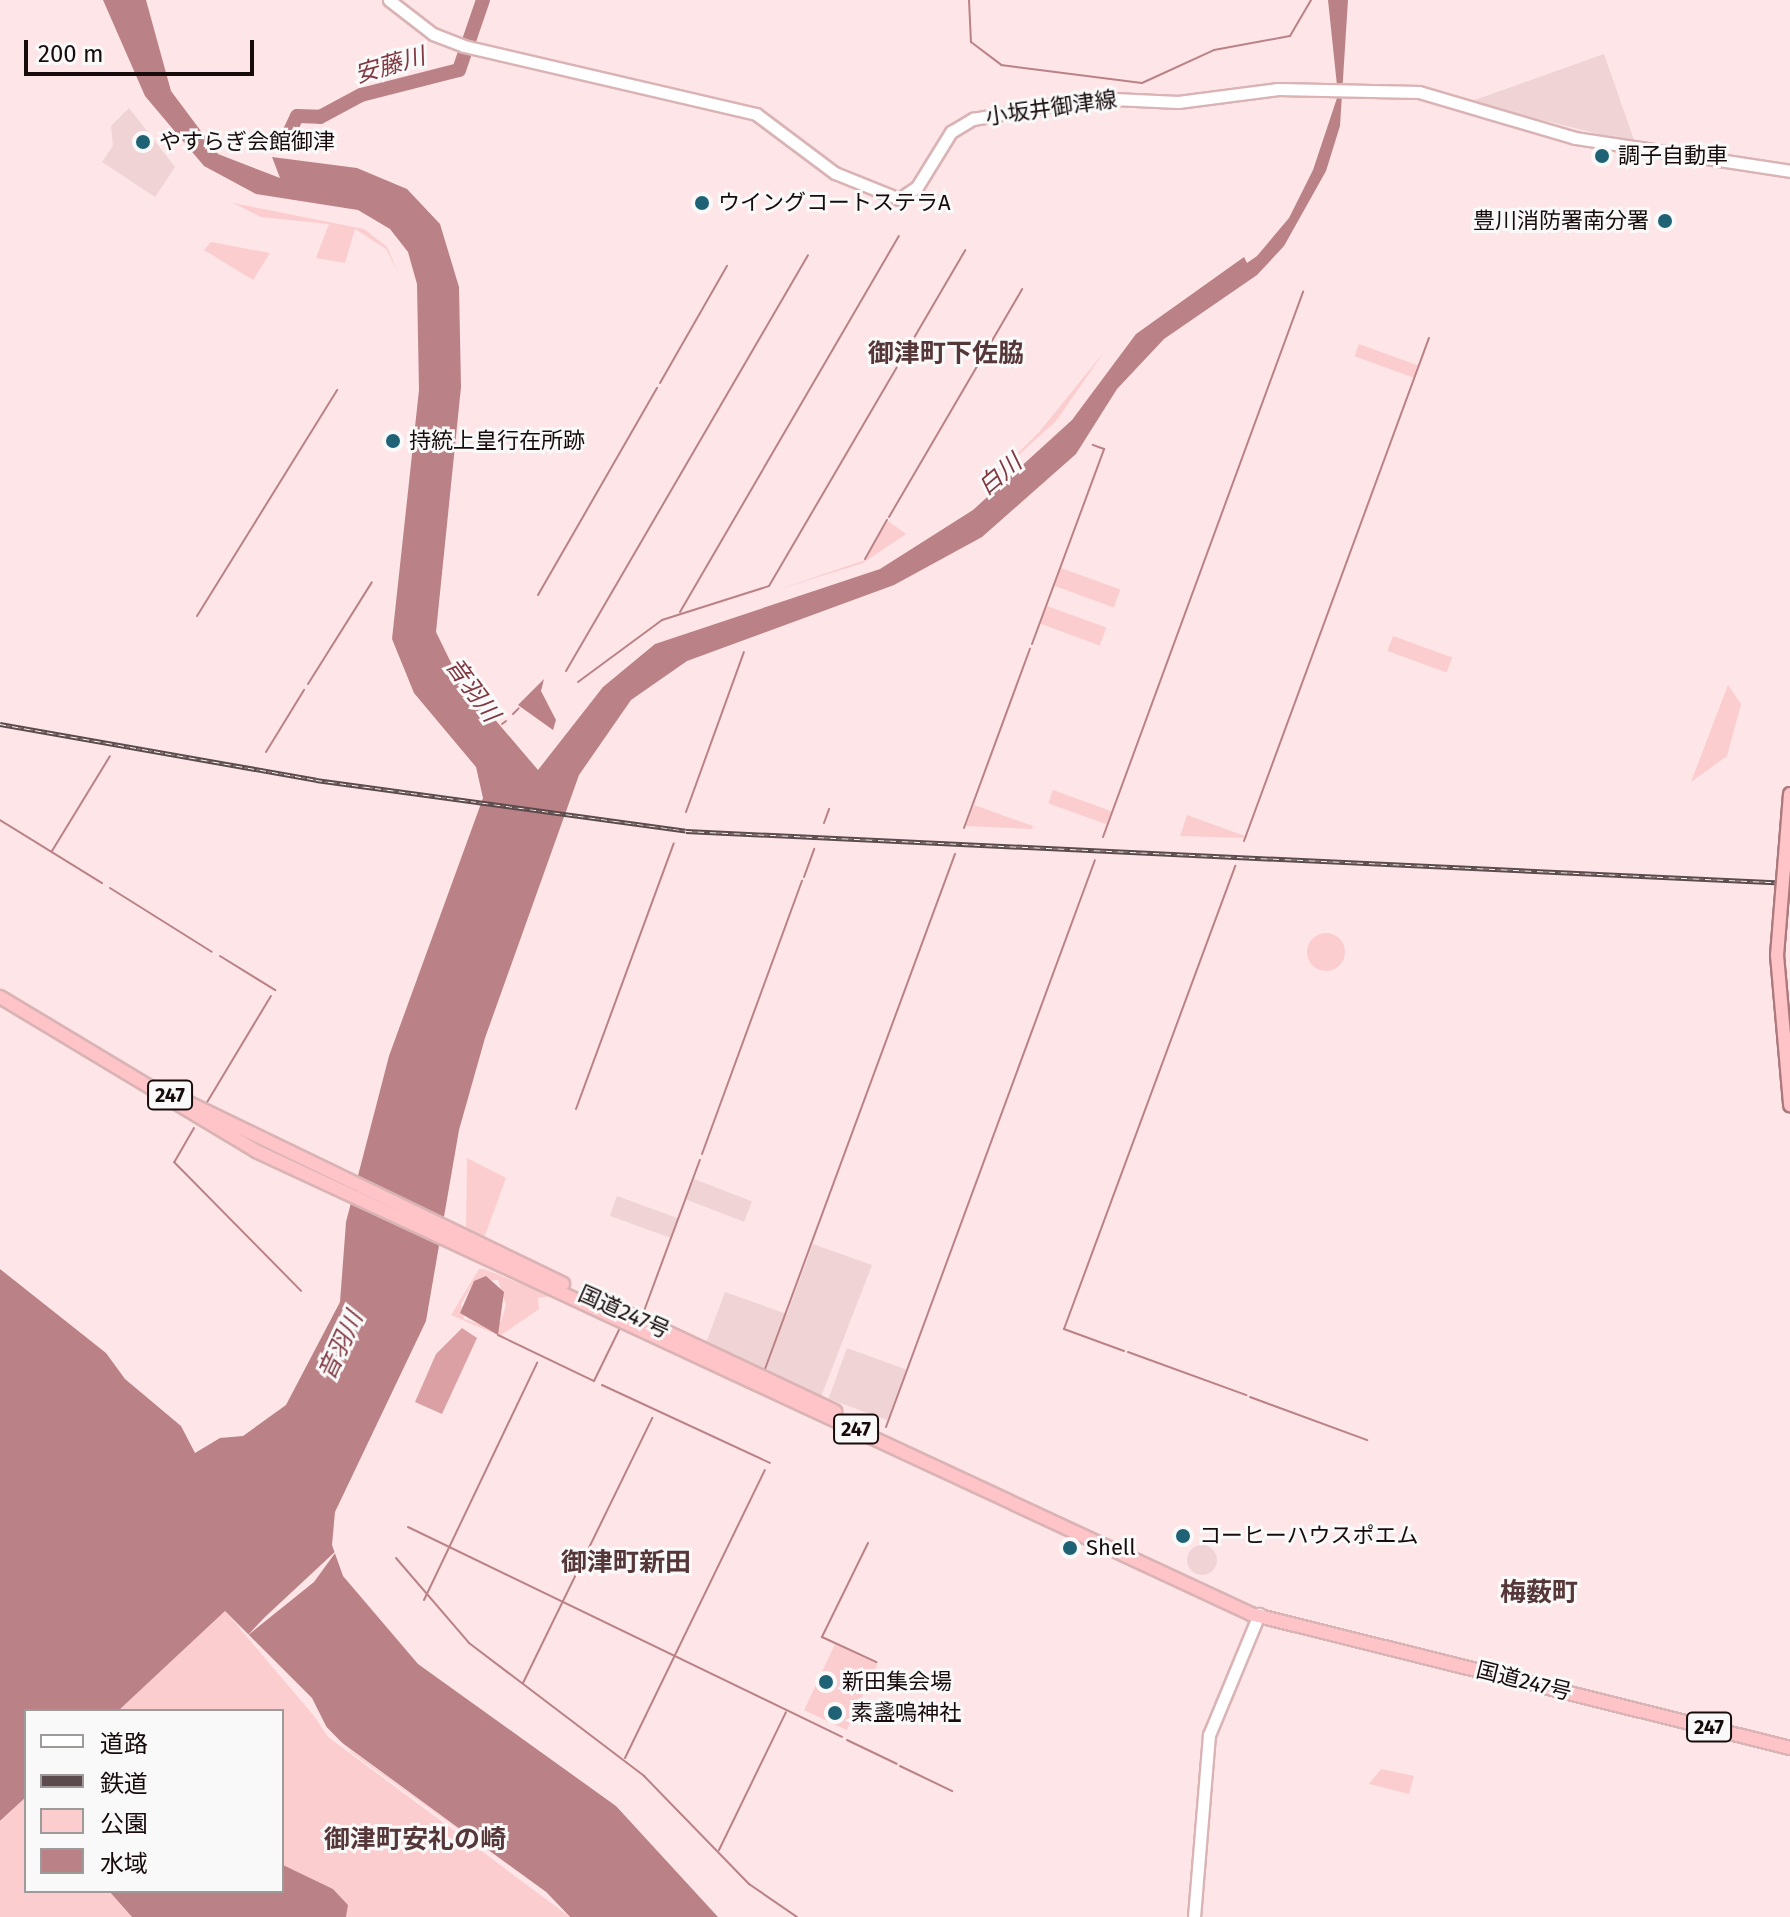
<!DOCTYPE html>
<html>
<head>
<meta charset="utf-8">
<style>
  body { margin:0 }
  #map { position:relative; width:1790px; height:1917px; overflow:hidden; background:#fee5e7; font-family:"Fira Sans","Noto Sans JP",sans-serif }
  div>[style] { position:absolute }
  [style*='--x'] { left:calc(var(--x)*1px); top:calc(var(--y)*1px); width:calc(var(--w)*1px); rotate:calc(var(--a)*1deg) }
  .built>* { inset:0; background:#f0d3d5; transform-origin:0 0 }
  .round { border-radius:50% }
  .green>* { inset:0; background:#fccdcf; transform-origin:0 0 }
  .forest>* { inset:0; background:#dba0a4 }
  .water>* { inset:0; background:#ba8286 }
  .pier>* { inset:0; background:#fee5e7 }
  .stream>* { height:2px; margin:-1px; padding:0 1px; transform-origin:1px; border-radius:1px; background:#ba8286 }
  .river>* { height:14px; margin:-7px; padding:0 7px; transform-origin:7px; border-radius:7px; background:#ba8286 }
  .roads { filter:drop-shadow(2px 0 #dab3b5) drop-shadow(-2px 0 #dab3b5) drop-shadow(0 2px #dab3b5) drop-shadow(0 -2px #dab3b5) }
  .secondary>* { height:11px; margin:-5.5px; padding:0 5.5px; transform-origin:5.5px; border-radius:5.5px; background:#fff }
  .trunk>* { height:12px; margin:-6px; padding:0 6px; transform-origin:6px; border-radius:6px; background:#fec4c8 }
  .rail>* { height:5px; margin-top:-2.5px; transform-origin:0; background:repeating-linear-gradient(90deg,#f9f9f9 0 6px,#5b4b4c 0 12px); box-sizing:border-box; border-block:2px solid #5b4b4c }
  .bridges { filter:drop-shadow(2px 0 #ac7a7d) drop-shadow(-2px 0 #ac7a7d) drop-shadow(0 2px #ac7a7d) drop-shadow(0 -2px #ac7a7d) }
  .trunk-bridge>* { height:12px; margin:-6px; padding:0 6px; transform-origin:6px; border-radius:6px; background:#fec4c8 }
  .dots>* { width:22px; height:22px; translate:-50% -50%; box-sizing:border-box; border:4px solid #f9f9f9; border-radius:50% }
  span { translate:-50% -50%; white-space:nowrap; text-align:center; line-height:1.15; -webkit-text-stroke:6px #f9f9f9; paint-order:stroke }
  .shield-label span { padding:2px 6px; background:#f9f9f9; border:2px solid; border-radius:6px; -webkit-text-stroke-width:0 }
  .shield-label { font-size:20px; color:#170b0c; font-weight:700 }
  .street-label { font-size:22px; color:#170b0c }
  .poi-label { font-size:22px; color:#170b0c }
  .left { translate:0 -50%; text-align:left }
  .right { translate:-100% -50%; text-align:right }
  .water-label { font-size:24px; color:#803841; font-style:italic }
  .quarter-label { font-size:26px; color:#563739; font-weight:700 }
  .legend { position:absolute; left:24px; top:1709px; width:260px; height:184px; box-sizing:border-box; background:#f9f9f9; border:2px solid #9f9a9a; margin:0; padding:10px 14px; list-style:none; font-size:24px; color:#170b0c }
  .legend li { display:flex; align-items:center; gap:16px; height:40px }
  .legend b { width:40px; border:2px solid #9f9a9a }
  .scale { position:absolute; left:24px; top:40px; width:230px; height:36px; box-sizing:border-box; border:4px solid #170b0c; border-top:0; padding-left:10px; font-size:24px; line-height:28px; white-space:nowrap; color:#170b0c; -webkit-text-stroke:6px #f9f9f9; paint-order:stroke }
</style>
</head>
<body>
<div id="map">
  <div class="built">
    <div style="clip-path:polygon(1604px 54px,1635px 143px,1469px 102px)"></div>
    <div style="clip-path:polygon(129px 108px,175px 167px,155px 197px,102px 162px,113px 146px,111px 126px)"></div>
    <div style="left:694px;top:1179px;width:62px;height:22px;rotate:21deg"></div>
    <div style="left:617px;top:1196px;width:65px;height:21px;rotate:20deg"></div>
    <div style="clip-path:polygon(813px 1244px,872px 1265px,821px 1397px,706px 1343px,725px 1292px,787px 1314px)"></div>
    <div style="left:847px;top:1348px;width:63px;height:54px;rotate:20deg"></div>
    <div class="round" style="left:1187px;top:1545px;width:30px;height:30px"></div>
  </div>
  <div class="green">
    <div style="clip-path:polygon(233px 203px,364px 229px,387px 247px,398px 272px,386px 249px,355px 229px,345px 263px,316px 258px,329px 224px,261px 217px)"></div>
    <div style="clip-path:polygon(211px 242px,270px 253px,253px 280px,204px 250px)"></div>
    <div style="left:1359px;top:344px;width:63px;height:13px;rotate:20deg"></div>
    <div style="clip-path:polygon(1104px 352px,1056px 421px,994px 477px,1006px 457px,1012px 459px,1040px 431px)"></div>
    <div style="clip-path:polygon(888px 521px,906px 534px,863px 563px,777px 590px,865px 560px)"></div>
    <div style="left:1061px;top:568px;width:63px;height:19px;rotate:20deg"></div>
    <div style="left:1047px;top:606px;width:63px;height:19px;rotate:20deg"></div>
    <div style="left:1393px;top:636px;width:63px;height:16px;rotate:20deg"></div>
    <div style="clip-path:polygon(1728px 685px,1741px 704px,1727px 756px,1691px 782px)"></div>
    <div style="left:1053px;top:790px;width:62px;height:14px;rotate:20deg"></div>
    <div style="clip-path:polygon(974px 805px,1033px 826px,1032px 829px,966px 826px)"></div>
    <div style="clip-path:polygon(1187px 815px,1245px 836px,1244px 838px,1180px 836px)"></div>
    <div class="round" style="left:1307px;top:933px;width:38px;height:38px"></div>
    <div style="clip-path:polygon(467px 1158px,506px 1178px,484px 1238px,466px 1229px)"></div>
    <div style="clip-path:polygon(evenodd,479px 1269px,484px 1269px,552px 1296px,538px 1298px,539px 1309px,500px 1336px,451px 1315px,479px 1269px,498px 1280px,506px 1305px,501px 1321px,490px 1328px,464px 1319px,461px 1304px,474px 1281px,498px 1280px)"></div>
    <div style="clip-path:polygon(225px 1611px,331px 1736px,546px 1892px,570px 1917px,346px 1917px,348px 1905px,333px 1889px,282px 1865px,282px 1711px,118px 1711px)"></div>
    <div style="left:835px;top:1644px;width:47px;height:73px;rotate:25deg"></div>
    <div style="clip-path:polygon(1381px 1769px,1414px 1776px,1409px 1794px,1369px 1784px)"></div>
    <div style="clip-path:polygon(26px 1797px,26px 1891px,109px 1891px,132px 1917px,0 1917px,0 1822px)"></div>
  </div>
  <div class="forest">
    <div style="clip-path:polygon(462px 1328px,477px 1338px,442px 1414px,415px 1402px,436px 1354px)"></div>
  </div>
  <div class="water">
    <div style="clip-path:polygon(103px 0,146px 0,171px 91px,218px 154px,280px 178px,272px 157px,357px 168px,407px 189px,440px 224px,459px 287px,461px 387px,436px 632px,457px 675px,538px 770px,603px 687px,655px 644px,880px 569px,973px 510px,1072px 420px,1136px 334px,1244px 257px,1247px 263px,1257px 256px,1289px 218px,1313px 170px,1338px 95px,1328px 0,1348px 0,1340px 126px,1326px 171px,1284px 246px,1257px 275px,1164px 339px,1117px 389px,1076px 454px,982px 537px,894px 585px,687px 661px,631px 700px,579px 775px,485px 1038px,459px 1130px,426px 1321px,335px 1512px,332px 1545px,343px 1576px,418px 1664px,616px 1806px,718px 1917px,570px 1917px,546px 1892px,330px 1734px,312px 1698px,225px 1611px,118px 1711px,26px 1711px,26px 1797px,0 1821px,0 1269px,106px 1353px,125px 1379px,181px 1426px,195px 1453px,220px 1438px,243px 1436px,286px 1405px,340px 1302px,346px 1222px,389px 1056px,483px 798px,476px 767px,414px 693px,392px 639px,419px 390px,417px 284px,408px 252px,390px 229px,358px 210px,256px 194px,204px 166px,145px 96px)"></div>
    <div style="clip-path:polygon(544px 679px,541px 691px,556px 720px,553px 730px,518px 705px)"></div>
    <div style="clip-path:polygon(486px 1276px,504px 1292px,498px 1335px,460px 1313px,474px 1281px)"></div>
    <div style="clip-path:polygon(283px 1865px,333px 1889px,348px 1905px,346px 1917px,132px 1917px,109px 1891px,282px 1891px)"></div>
  </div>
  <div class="pier">
    <div style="clip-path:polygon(338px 1549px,314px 1582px,247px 1636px,265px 1617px)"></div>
    <div style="clip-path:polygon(310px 1710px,352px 1753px,546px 1892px,570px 1917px,328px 1737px)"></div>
  </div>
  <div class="stream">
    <div style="--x:969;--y:0;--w:42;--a:87.3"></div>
    <div style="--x:971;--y:42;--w:38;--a:37"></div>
    <div style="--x:1001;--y:65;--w:142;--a:7.3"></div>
    <div style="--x:1142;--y:83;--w:79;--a:-24.6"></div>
    <div style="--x:1214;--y:50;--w:77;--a:-10.4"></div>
    <div style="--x:1290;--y:36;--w:42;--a:-59.7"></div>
    <div style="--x:660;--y:383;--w:135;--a:-60.2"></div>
    <div style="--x:889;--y:517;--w:264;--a:-59.7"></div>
    <div style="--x:865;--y:559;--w:45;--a:-60.6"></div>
    <div style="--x:538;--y:595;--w:239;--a:-60.1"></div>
    <div style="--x:680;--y:612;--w:435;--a:-59.8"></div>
    <div style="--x:197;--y:616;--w:266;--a:-58.2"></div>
    <div style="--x:1032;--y:644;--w:208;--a:-69.7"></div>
    <div style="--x:1104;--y:449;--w:12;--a:-160"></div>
    <div style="--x:566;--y:671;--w:481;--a:-59.8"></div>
    <div style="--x:578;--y:682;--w:104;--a:-36.4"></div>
    <div style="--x:662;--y:620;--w:112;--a:-17.6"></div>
    <div style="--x:769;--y:586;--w:389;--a:-59.7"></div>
    <div style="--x:308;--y:684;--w:120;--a:-57.9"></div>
    <div style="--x:513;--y:714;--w:8;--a:-45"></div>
    <div style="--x:502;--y:724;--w:5;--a:-37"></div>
    <div style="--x:266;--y:752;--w:73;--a:-58.5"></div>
    <div style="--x:686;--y:812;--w:170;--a:-70.1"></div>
    <div style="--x:0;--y:820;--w:120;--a:31.7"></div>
    <div style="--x:824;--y:823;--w:15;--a:-70"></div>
    <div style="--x:964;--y:828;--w:191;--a:-69.8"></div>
    <div style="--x:1103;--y:837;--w:581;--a:-69.85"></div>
    <div style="--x:1244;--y:841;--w:536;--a:-69.81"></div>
    <div style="--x:52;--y:851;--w:111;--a:-58.6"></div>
    <div style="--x:804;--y:877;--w:30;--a:-70"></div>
    <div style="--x:110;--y:888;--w:120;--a:32.1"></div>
    <div style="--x:220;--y:956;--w:65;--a:31.7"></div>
    <div style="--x:206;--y:1104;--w:126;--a:-59"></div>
    <div style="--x:576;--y:1109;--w:283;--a:-69.8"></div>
    <div style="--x:194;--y:1128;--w:39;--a:120"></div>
    <div style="--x:174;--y:1162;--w:181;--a:45.4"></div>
    <div style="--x:702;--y:1154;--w:291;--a:-69.9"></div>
    <div style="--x:644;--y:1311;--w:161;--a:-69.7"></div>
    <div style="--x:498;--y:1335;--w:106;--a:25.6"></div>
    <div style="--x:594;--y:1381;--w:57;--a:-63.9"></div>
    <div style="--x:1124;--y:1351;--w:64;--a:-159.9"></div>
    <div style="--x:1064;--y:1329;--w:494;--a:-69.7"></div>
    <div style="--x:1128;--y:1352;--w:126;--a:20"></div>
    <div style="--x:765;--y:1369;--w:549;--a:-69.75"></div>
    <div style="--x:602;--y:1385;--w:185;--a:24.9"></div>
    <div style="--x:1250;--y:1397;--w:125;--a:20.2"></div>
    <div style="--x:886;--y:1427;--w:604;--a:-69.77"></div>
    <div style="--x:408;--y:1527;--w:482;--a:25.8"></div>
    <div style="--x:868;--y:1543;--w:105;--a:116.1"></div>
    <div style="--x:822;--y:1637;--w:60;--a:24.8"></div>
    <div style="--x:396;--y:1558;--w:112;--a:49.3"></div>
    <div style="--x:469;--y:1643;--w:220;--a:37.2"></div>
    <div style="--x:644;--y:1776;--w:151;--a:45.8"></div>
    <div style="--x:749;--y:1884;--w:58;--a:34.5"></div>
    <div style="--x:424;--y:1600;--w:263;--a:-64.5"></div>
    <div style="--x:523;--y:1683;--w:295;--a:-64"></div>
    <div style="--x:847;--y:1740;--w:55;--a:25.6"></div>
    <div style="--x:625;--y:1758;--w:320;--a:-64.1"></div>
    <div style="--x:900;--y:1766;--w:58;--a:25.7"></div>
    <div style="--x:719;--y:1850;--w:153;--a:-64.1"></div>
  </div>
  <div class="river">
    <div style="--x:283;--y:146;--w:33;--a:-65"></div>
    <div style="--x:297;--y:116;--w:23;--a:2"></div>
    <div style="--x:320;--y:117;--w:47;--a:-28.2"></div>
    <div style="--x:361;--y:95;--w:101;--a:-14.3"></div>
    <div style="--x:459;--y:70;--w:74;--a:-71.1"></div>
  </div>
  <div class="roads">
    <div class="secondary">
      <div style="--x:389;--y:0;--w:56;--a:37.7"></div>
      <div style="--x:433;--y:34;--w:33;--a:21"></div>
      <div style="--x:464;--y:46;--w:300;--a:13.1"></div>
      <div style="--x:756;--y:114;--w:99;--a:36.8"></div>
      <div style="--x:835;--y:173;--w:69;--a:22.1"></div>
      <div style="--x:899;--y:199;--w:22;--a:-34"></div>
      <div style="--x:917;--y:187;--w:65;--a:-58.3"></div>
      <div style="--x:951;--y:132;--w:26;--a:-31"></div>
      <div style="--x:973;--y:119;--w:121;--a:-10"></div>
      <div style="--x:1092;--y:98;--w:86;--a:2.7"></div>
      <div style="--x:1178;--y:102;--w:101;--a:-7.4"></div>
      <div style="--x:1278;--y:89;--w:141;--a:1.2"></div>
      <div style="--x:1419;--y:92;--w:163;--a:16.4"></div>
      <div style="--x:1575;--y:138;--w:218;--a:8.7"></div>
      <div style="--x:1194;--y:1917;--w:183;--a:-85.3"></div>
      <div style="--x:1209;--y:1735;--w:131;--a:-67.5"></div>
    </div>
    <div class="trunk">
      <div style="--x:0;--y:997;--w:299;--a:31"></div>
      <div style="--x:256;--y:1151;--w:1097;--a:24.95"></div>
      <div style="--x:1251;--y:1614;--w:555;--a:13.96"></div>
      <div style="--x:158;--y:1088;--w:450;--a:25.8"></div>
      <div style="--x:620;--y:1310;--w:238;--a:25.2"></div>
    </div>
  </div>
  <div class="rail">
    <div style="--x:0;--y:724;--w:321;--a:10"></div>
    <div style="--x:316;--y:780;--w:373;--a:7.8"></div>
    <div style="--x:686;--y:831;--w:1105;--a:2.7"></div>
  </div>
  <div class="bridges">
    <div class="trunk-bridge">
      <div style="--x:1790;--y:794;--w:162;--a:94.6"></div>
      <div style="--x:1777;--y:955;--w:151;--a:85"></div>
    </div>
  </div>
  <div class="dots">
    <div style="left:143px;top:142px;background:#1f6275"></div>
    <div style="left:1602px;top:156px;background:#1f6275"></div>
    <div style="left:702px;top:203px;background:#1f6275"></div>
    <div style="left:1665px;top:221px;background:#1f6275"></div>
    <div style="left:393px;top:441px;background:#1f6275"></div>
    <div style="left:1183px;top:1536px;background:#1f6275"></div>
    <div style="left:1070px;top:1548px;background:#1f6275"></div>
    <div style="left:826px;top:1682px;background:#1f6275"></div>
    <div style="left:835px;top:1713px;background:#1f6275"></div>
  </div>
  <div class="shield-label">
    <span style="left:170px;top:1095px">247</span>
    <span style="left:856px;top:1429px">247</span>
    <span style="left:1709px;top:1727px">247</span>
  </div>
  <div class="street-label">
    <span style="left:1051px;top:108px;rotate:-8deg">小坂井御津線</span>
    <span style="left:624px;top:1312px;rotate:24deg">国道247号</span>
    <span style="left:1524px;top:1681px;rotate:14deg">国道247号</span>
  </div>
  <div class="poi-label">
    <span class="left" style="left:159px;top:142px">やすらぎ会館御津</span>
    <span class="left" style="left:1618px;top:156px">調子自動車</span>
    <span class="left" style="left:718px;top:203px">ウイングコートステラA</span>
    <span class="right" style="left:1649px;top:221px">豊川消防署南分署</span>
    <span class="left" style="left:409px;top:441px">持統上皇行在所跡</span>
    <span class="left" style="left:1199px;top:1536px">コーヒーハウスポエム</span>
    <span class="left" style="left:1086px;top:1548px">Shell</span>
    <span class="left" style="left:842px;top:1682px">新田集会場</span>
    <span class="left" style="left:851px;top:1713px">素盞嗚神社</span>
  </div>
  <div class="water-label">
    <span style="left:390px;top:66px;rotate:-16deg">安藤川</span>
    <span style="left:1000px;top:475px;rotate:-40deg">白川</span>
    <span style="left:472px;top:690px;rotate:54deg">音羽川</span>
    <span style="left:341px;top:1346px;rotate:-65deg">音羽川</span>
  </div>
  <div class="quarter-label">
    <span style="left:946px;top:354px">御津町下佐脇</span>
    <span style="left:626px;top:1563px">御津町新田</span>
    <span style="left:1539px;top:1593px">梅薮町</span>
    <span style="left:415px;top:1840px">御津町安礼の崎</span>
  </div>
  <ul class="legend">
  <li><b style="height:10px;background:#fff"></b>道路</li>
  <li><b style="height:10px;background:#5b4b4c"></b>鉄道</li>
  <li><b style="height:22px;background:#fccdcf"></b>公園</li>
  <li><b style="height:22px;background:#ba8286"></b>水域</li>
  </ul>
  <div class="scale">200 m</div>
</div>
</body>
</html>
